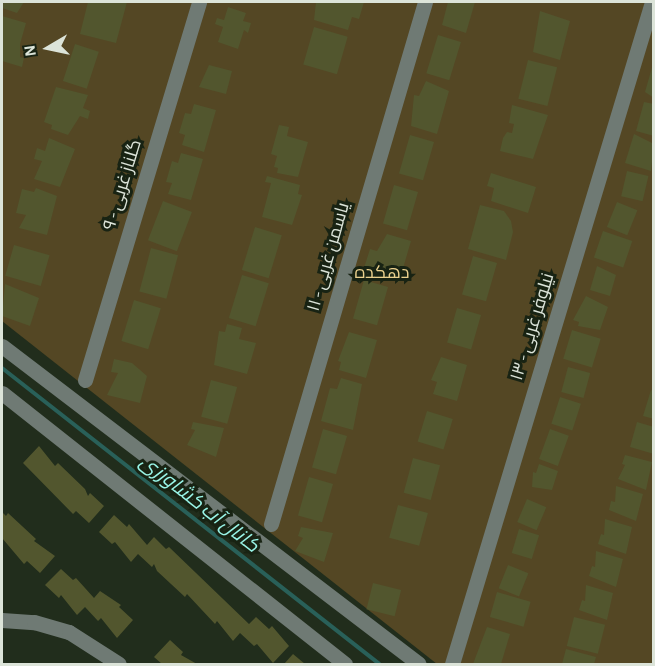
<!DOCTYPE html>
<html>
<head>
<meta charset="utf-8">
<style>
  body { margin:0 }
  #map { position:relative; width:655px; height:666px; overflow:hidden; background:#212d1c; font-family:"Alegreya Sans",Cairo,sans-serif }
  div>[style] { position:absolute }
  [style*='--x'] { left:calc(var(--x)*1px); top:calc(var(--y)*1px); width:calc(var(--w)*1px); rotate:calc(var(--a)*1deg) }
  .green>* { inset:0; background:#544724 }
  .stream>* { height:4px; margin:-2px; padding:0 2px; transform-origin:2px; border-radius:2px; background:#296059 }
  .building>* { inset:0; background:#52562e; transform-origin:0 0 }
  .minor>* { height:15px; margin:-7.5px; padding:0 7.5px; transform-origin:7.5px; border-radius:7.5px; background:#6f7a74 }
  span { translate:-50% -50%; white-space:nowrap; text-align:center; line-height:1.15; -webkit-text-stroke:6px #182313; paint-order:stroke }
  .street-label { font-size:18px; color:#dce4d9 }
  .park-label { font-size:18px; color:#ead08d }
  .water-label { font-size:20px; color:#99f4e7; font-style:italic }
  .frame { position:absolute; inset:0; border:3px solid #dce4d9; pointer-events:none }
  .north { position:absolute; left:18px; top:18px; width:60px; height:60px; -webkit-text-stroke:4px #182313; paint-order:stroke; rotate:261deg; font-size:16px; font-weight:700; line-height:24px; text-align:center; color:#dce4d9 }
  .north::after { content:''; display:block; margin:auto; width:21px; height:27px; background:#dce4d9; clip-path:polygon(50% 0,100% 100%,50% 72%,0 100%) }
</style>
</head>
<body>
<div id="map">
  <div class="green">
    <div style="clip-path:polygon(2px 2px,653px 2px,653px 664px,437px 664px,2px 321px)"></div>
  </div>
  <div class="stream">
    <div style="--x:2;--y:368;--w:479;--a:38.1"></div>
  </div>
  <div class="building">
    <div style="clip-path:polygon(2px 2px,24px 2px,17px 13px,2px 8px)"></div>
    <div style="clip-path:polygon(88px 2px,127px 2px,116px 43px,80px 34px)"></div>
    <div style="clip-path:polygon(316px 2px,364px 2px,359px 19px,352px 17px,348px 30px,314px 20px)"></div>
    <div style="clip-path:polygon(448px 2px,475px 2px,466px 33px,442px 25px)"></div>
    <div style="clip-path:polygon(228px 7px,246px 13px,243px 21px,251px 23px,248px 33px,244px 30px,238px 49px,218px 42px,223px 27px,215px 24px,217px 18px,224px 20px)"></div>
    <div style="clip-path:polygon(540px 11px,570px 21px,560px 60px,533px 52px)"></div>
    <div style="clip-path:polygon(2px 16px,26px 23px,20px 44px,20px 57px,24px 58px,22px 67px,2px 61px)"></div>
    <div style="left:314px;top:27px;width:35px;height:39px;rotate:16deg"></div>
    <div style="left:438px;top:35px;width:24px;height:40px;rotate:17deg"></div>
    <div style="left:75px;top:44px;width:25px;height:39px;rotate:18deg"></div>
    <div style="left:528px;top:60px;width:30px;height:40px;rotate:14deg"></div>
    <div style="clip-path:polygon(653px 64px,654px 64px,654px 98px,645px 92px)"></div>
    <div style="clip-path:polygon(209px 65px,232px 71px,226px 94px,199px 87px)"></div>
    <div style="clip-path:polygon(426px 81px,449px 91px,437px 134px,411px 126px,414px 95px,419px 96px)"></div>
    <div style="clip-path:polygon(56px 87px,88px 95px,83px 108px,90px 111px,88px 119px,80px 116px,68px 135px,51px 129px,52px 125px,44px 122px)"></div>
    <div style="clip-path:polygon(644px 102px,654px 104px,654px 136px,636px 131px)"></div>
    <div style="clip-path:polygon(194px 104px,216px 110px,204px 152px,182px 145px,185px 135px,179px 133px,185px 113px,191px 114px)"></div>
    <div style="clip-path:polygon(512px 105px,548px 115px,533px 159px,500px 151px,503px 138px,507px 132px,512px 133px,514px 124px,509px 123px)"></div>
    <div style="clip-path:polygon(279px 125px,289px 127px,287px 136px,308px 142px,298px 177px,277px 173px,278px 168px,274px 167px,277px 156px,271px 154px)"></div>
    <div style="clip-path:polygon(634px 134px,654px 144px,651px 171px,625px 163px)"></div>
    <div style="left:410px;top:135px;width:25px;height:40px;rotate:16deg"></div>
    <div style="clip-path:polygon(49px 138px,75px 149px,60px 187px,34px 179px,42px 161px,34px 159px,37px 148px,45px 151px)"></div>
    <div style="clip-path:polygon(181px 153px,203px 159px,191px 200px,168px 194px,172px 183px,166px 182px,172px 161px,178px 163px)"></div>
    <div style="left:627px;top:171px;width:22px;height:26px;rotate:13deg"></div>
    <div style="clip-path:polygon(491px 173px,536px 187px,528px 213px,491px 201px,494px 188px,487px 186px)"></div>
    <div style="clip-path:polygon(267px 176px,300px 185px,298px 194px,302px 195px,292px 225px,262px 217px,271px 183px,265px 182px)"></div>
    <div style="left:394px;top:185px;width:25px;height:40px;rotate:16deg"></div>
    <div style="clip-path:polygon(36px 188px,57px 196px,47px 235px,19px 228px,26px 215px,16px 213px,22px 189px,34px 192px)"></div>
    <div style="left:163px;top:201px;width:31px;height:42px;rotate:21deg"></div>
    <div style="left:617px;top:202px;width:22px;height:27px;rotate:22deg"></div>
    <div style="clip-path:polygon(480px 205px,504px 211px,511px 221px,513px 232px,506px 260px,468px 249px)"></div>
    <div style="left:255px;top:227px;width:28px;height:45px;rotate:17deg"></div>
    <div style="left:603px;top:231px;width:31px;height:28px;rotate:19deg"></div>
    <div style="clip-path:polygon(387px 234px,411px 241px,399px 282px,363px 271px,370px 249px,377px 251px)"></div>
    <div style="left:14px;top:245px;width:37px;height:32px;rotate:16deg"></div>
    <div style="left:151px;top:248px;width:28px;height:45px;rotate:15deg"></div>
    <div style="left:473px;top:256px;width:25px;height:40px;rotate:16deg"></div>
    <div style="clip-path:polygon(597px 266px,616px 275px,610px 296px,590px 290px)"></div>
    <div style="left:242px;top:275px;width:28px;height:45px;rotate:17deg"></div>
    <div style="left:364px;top:280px;width:25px;height:40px;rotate:16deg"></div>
    <div style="clip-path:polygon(5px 284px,39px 298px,30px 326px,2px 316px)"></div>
    <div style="clip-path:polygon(586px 296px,608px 307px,600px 330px,578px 326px,579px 322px,573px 320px)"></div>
    <div style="left:134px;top:300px;width:28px;height:43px;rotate:17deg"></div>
    <div style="left:457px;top:308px;width:25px;height:36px;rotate:16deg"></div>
    <div style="clip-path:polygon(227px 324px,242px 328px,239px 339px,256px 343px,247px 374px,214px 365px,219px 331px,225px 332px)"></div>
    <div style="left:572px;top:330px;width:30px;height:30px;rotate:17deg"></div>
    <div style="clip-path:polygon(349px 332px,377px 340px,366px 378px,339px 370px,341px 362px,338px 361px)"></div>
    <div style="clip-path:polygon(441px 357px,467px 365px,457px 401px,433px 394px,437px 382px,431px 380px)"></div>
    <div style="clip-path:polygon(114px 359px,132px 363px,147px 376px,140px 403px,107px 395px,118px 373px,111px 372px)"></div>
    <div style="left:568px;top:367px;width:23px;height:26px;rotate:15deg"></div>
    <div style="clip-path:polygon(341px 378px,362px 384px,353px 430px,321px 421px,330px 388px,337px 389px)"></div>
    <div style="left:211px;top:380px;width:27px;height:38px;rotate:15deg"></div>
    <div style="clip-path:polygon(651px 390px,654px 391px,654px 419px,643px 416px)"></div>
    <div style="left:560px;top:397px;width:22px;height:28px;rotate:18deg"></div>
    <div style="left:427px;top:411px;width:27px;height:32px;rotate:17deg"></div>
    <div style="clip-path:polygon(193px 422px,224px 428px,216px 457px,187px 445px,195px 430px,191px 429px)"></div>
    <div style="clip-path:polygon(637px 422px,654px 427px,654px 454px,630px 447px)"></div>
    <div style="left:323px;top:429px;width:25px;height:40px;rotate:16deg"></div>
    <div style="left:550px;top:429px;width:20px;height:32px;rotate:20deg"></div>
    <div style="clip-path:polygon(39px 446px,55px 466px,58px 463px,85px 489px,88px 496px,90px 493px,104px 506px,89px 523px,76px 511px,73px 514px,23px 463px)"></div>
    <div style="clip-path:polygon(625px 455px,652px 462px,646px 490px,618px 479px,625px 465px,622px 464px)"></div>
    <div style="left:413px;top:458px;width:28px;height:36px;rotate:15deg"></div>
    <div style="clip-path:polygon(539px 464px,558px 471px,552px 490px,532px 487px,533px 472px,536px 473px)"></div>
    <div style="left:309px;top:477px;width:25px;height:40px;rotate:16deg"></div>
    <div style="clip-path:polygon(616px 486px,643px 494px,636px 521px,609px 510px,611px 501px,615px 502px)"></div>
    <div style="left:527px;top:499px;width:21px;height:25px;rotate:23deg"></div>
    <div style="left:398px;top:505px;width:31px;height:34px;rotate:15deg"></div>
    <div style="clip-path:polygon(2px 512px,6px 516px,8px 513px,36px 539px,34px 541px,55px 556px,40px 573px,27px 561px,24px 564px,2px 538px)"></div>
    <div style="clip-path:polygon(114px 515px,127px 527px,129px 524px,147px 545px,154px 537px,166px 549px,169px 547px,249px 624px,256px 617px,269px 629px,272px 626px,289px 646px,273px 663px,257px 644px,254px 646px,240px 633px,233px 641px,217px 621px,215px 624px,187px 594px,185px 597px,157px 571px,154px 564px,152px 567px,138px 554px,131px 562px,115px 542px,112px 544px,99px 532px)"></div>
    <div style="clip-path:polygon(605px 519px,632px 527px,626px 554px,598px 544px,601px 534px,604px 535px)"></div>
    <div style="clip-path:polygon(301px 527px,333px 533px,324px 562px,295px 551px,303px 538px,298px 536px)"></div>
    <div style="left:519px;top:529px;width:21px;height:25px;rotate:17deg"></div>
    <div style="clip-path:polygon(596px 551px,623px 559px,616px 587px,589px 576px,592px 566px,595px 567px)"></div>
    <div style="left:508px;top:565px;width:22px;height:25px;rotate:22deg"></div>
    <div style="clip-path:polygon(61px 569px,73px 580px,76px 578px,94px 598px,100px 591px,121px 605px,119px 607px,133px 620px,117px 638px,101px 618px,98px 621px,85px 607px,77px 615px,61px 595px,59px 598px,45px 585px)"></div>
    <div style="left:373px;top:583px;width:29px;height:27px;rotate:14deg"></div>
    <div style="clip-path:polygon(586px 585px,613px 593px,607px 620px,579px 610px,582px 600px,585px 601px)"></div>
    <div style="left:497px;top:592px;width:35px;height:26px;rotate:16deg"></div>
    <div style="left:574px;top:617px;width:32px;height:30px;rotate:14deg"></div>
    <div style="clip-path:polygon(487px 627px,510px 634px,501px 664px,473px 664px)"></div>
    <div style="clip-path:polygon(170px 640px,183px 652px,181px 655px,197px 664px,162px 664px,154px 657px)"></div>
    <div style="clip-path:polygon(566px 649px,596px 657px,594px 664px,562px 664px)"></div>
    <div style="clip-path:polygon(293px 654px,305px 664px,284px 664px)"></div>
  </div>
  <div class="minor">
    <div style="--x:2;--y:346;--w:524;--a:37.33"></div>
    <div style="--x:85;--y:380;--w:395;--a:-73.2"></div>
    <div style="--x:2;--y:393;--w:437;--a:38.3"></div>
    <div style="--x:271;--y:524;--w:544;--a:-73.56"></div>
    <div style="--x:2;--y:620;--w:32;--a:4"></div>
    <div style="--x:34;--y:622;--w:36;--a:16"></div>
    <div style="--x:69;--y:632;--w:59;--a:32.6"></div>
    <div style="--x:452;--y:664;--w:692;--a:-73.19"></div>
  </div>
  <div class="street-label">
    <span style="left:123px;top:185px;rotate:-73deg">گلناز غربی - ۹</span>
    <span style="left:329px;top:257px;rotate:-74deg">یاسمن غربی - ۱۱</span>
    <span style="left:533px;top:327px;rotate:-73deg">نیلوفر غربی - ۱۳</span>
  </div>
  <div class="park-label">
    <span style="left:382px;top:273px">دهکده</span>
  </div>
  <div class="water-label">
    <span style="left:199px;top:504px;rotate:38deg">کانال آب کشاورزی</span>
  </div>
  <div class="frame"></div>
  <div class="north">N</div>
</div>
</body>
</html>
